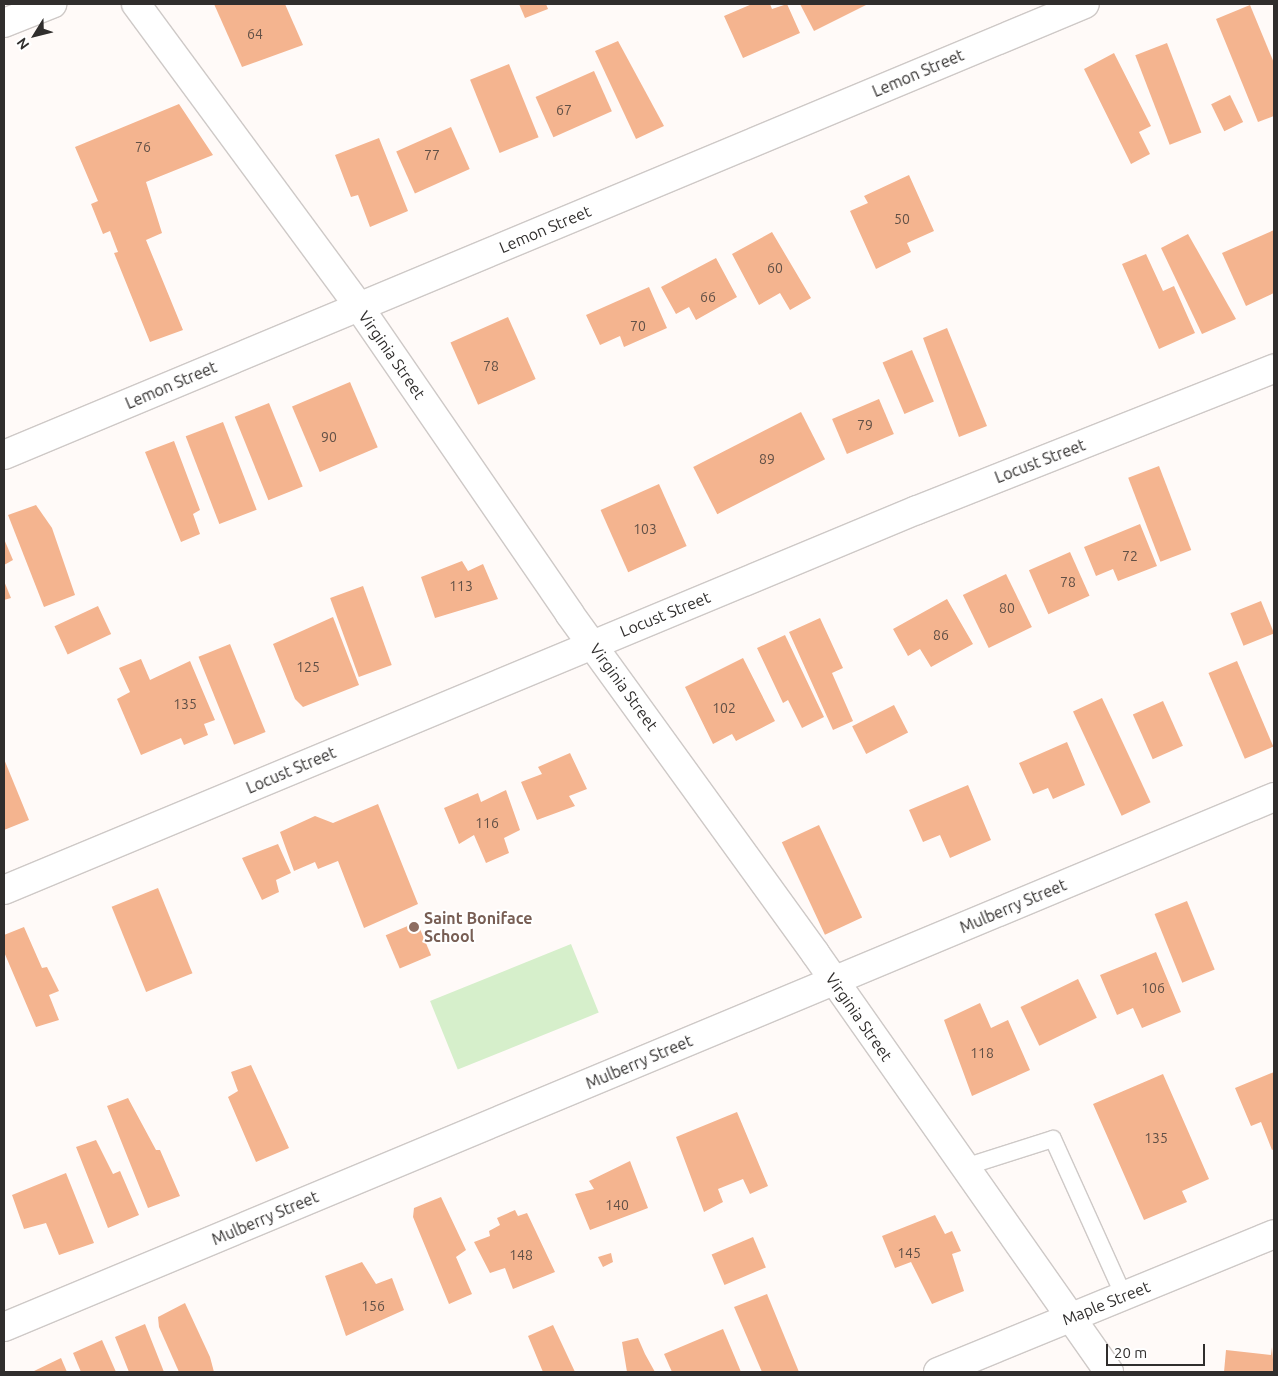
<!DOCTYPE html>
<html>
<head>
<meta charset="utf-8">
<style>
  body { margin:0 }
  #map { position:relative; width:1278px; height:1376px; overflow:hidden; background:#fffaf8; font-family:Ubuntu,sans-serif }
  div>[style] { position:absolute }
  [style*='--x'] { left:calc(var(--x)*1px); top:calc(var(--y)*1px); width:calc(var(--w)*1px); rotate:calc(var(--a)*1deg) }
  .green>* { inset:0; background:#d6efcb; transform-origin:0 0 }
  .building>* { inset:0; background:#f4b48f; transform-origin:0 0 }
  .roads { filter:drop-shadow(1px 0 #cec9c7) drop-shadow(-1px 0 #cec9c7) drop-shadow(0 1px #cec9c7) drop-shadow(0 -1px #cec9c7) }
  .lane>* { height:16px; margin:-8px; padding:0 8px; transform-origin:8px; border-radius:8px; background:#fff }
  .street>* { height:28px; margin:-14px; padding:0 14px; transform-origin:14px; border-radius:14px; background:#fff }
  .dots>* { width:14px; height:14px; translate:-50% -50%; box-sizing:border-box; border:2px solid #fff; border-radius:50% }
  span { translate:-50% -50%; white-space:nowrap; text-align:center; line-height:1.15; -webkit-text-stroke:4px #fff; paint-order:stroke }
  .number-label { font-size:14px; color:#615046 }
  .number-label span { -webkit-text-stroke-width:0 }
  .street-label { font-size:16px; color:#302e2d }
  .education-label { font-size:16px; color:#785e54; font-weight:700 }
  .left { translate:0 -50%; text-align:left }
  .frame { position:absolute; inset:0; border:5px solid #302e2d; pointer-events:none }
  .north { position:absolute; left:10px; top:10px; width:50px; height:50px; -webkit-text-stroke:4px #fff; paint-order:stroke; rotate:234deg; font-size:14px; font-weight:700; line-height:20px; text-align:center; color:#302e2d }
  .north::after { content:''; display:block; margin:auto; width:18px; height:22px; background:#302e2d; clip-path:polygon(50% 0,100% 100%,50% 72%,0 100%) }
  .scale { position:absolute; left:1106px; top:1344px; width:99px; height:22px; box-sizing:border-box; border:2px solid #302e2d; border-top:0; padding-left:6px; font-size:15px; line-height:18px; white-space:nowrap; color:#302e2d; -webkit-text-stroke:4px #fff; paint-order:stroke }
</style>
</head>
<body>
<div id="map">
  <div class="green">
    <div style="left:571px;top:944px;width:74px;height:152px;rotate:68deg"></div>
  </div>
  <div class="building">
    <div style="clip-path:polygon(214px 4px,285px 4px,303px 45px,242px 67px)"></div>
    <div style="clip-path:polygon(519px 4px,546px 4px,548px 9px,525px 18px)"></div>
    <div style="clip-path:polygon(752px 4px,770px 4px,772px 9px,787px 4px,800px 33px,743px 58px,724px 16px)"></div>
    <div style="clip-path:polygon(800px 4px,868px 4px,814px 31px)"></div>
    <div style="clip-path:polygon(1250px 5px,1274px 63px,1274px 116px,1258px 122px,1216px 19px)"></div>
    <div style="clip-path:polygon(618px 41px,664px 126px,636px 139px,595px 51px)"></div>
    <div style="left:1167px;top:43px;width:96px;height:34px;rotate:69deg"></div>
    <div style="clip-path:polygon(1114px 53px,1151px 126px,1139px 132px,1150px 154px,1131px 164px,1084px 69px)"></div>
    <div style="left:509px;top:64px;width:79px;height:42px;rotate:68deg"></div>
    <div style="left:594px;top:71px;width:44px;height:64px;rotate:66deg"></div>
    <div style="left:1230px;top:95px;width:30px;height:21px;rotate:64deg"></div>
    <div style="clip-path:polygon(179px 104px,213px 155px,146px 182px,162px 233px,146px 240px,183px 330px,150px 342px,114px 253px,118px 252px,110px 231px,103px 234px,91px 204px,98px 201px,75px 147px)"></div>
    <div style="left:451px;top:127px;width:46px;height:60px;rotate:66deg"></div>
    <div style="clip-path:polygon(379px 138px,408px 211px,370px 227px,358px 195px,351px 197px,335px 155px)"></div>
    <div style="clip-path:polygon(909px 175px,934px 231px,907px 243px,911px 252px,876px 269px,850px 211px,868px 203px,864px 196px)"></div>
    <div style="clip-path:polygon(1274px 230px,1274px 293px,1246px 306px,1222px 253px)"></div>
    <div style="clip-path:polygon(772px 232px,811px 298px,790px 310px,780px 293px,759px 305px,732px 254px)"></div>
    <div style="clip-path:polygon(1188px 234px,1236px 319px,1202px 334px,1161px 248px)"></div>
    <div style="clip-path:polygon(1146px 254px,1163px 291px,1174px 286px,1195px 333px,1159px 349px,1122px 264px)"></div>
    <div style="clip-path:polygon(716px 258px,737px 297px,696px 320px,689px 307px,676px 314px,661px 287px)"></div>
    <div style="clip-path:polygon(649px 287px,667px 328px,624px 347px,620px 336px,600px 345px,586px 315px)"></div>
    <div style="left:508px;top:317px;width:68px;height:63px;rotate:66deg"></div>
    <div style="clip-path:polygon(947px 328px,987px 426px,959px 437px,923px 338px)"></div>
    <div style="left:912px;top:350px;width:56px;height:32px;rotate:67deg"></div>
    <div style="left:350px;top:382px;width:71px;height:63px;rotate:67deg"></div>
    <div style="left:879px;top:399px;width:38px;height:51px;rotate:67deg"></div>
    <div style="left:269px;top:403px;width:90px;height:37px;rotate:68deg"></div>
    <div style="left:801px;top:412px;width:53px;height:121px;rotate:63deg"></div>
    <div style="left:223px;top:422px;width:94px;height:40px;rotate:69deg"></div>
    <div style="clip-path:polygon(174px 441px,200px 510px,193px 514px,200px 534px,181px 542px,145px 452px)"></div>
    <div style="left:1159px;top:466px;width:90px;height:33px;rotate:69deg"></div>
    <div style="left:659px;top:484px;width:68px;height:64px;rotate:66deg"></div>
    <div style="clip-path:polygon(36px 505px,52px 528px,75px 595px,44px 607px,8px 515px)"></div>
    <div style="clip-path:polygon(1140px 524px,1157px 566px,1118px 581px,1113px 569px,1096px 576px,1084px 547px)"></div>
    <div style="clip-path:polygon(4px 539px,13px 560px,4px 565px)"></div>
    <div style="left:1070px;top:552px;width:48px;height:45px;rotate:66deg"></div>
    <div style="clip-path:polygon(462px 561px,468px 571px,483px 564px,498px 599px,435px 618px,421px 577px)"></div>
    <div style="left:1006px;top:574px;width:59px;height:48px;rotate:64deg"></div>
    <div style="clip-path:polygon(4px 581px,11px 598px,4px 600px)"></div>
    <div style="left:363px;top:586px;width:84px;height:35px;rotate:70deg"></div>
    <div style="clip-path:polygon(947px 599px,973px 644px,931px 667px,920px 649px,908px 656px,893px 629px)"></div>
    <div style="left:1261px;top:601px;width:35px;height:33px;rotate:68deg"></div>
    <div style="left:98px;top:606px;width:31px;height:48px;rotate:65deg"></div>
    <div style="clip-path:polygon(333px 617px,359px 685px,303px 707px,295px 699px,273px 644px)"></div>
    <div style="clip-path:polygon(820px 618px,843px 668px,832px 673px,853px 721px,833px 730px,789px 632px)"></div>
    <div style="clip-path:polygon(785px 635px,824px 717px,802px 728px,788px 700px,783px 703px,757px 648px)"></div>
    <div style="left:230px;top:644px;width:95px;height:34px;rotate:68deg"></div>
    <div style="clip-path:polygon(743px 658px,775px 721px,736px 741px,732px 734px,713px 744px,685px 687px)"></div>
    <div style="clip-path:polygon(141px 659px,150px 680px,190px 661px,215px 720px,204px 724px,208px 735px,184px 745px,181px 738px,141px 755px,117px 699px,130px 692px,119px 668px)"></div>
    <div style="left:1237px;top:661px;width:93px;height:31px;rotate:67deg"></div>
    <div style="left:1102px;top:698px;width:115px;height:32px;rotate:65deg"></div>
    <div style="left:1163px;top:701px;width:49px;height:33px;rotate:66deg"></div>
    <div style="left:894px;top:705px;width:31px;height:47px;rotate:63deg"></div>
    <div style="clip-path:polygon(1067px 742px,1085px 785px,1053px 799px,1048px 788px,1033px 794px,1019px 763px)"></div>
    <div style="clip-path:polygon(570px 753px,587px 789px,569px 796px,575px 806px,537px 820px,521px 782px,542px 774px,538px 767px)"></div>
    <div style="clip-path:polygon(4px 759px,29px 820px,4px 830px)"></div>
    <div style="clip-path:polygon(968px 785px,991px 840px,950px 858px,940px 835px,923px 842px,909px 810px)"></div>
    <div style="clip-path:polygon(506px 790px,520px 830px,504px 838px,509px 853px,486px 863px,474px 835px,459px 844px,444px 808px,478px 793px,481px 802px)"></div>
    <div style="clip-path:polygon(378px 804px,418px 904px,364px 928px,338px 861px,318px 869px,315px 862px,294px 871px,280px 832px,315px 816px,333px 823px)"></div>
    <div style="left:819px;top:825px;width:102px;height:41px;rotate:65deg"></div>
    <div style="clip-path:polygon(278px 844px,291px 873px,276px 880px,279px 892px,262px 900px,242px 858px)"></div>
    <div style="left:158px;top:888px;width:92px;height:50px;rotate:68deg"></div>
    <div style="left:1187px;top:901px;width:74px;height:35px;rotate:68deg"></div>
    <div style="left:417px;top:922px;width:36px;height:34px;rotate:67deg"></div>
    <div style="clip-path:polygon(24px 927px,42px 968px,47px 967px,59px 991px,49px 995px,59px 1020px,36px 1027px,4px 952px,4px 935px)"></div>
    <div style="clip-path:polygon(1156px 952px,1181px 1012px,1142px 1028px,1133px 1008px,1117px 1015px,1100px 975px)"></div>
    <div style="left:1078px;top:979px;width:43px;height:64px;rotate:64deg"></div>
    <div style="clip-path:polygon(980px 1003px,991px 1028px,1008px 1020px,1030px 1070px,972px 1096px,944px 1020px)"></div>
    <div style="clip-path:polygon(251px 1065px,289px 1148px,256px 1162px,228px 1097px,238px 1091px,231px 1072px)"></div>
    <div style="clip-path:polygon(1274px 1072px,1274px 1149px,1272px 1150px,1261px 1122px,1251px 1126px,1235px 1088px)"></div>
    <div style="clip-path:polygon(1163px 1074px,1209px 1179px,1182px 1191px,1187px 1202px,1144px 1220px,1093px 1104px)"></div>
    <div style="clip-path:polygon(128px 1098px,156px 1150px,160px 1150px,180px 1196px,148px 1208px,107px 1106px)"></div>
    <div style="clip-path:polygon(737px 1112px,768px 1186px,750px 1194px,743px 1179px,718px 1189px,723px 1202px,704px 1212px,676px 1137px)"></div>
    <div style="clip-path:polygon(96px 1140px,113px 1174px,120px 1171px,139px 1215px,108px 1228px,76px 1147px)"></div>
    <div style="clip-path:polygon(630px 1161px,648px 1208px,590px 1230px,575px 1194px,594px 1189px,589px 1181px)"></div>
    <div style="clip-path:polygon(66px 1173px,94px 1243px,59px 1255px,46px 1223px,24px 1229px,12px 1195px)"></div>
    <div style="clip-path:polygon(441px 1197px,466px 1250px,456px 1257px,472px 1294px,449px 1304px,413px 1217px,414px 1208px)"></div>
    <div style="clip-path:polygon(515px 1210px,518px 1216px,527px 1213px,555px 1272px,513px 1289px,505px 1268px,490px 1273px,474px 1242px,490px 1236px,489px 1231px,500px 1225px,497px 1218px)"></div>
    <div style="clip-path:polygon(935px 1215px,945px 1234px,952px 1231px,961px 1251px,952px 1254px,964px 1291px,932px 1304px,911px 1262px,895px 1268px,882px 1236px)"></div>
    <div style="left:753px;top:1237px;width:33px;height:45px;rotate:67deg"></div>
    <div style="clip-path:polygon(611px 1253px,613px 1262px,603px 1267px,598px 1257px)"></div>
    <div style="clip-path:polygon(362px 1262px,376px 1284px,392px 1278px,404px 1310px,346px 1336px,325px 1276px)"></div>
    <div style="clip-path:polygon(767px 1294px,799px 1372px,762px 1372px,734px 1307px)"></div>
    <div style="clip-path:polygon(185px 1303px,210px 1357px,214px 1372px,179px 1372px,159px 1327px,158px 1317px)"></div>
    <div style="clip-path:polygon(145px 1324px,164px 1372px,129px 1372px,115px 1337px)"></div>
    <div style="clip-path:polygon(553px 1325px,575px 1372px,543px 1372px,528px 1336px)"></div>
    <div style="clip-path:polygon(723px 1329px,741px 1372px,672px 1372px,664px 1354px)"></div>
    <div style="clip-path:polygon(638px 1338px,645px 1354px,655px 1372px,627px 1372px,622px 1342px)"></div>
    <div style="clip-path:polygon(102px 1340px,116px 1372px,81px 1372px,73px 1353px)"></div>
    <div style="clip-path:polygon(1272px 1347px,1274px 1372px,1224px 1372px,1226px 1350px,1271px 1355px)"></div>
    <div style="clip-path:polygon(61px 1358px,67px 1372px,32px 1372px)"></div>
  </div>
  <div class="roads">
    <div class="lane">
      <div style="--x:965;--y:1167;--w:92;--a:-17.7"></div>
      <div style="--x:1053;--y:1139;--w:172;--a:65.7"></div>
    </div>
    <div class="street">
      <div style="--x:136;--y:4;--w:376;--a:53.6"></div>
      <div style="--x:359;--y:307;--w:371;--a:55.5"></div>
      <div style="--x:569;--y:613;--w:420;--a:54.1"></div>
      <div style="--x:815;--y:953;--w:512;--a:54.94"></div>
      <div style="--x:4;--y:23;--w:52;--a:-21.6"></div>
      <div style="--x:4;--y:455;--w:1171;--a:-22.65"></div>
      <div style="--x:4;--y:890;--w:989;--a:-22.6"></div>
      <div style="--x:917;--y:510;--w:384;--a:-21.6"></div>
      <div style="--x:4;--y:1327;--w:1376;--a:-22.65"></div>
      <div style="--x:938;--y:1372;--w:363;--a:-22.3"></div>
    </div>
  </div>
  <div class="dots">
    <div style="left:414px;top:927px;background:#8d6e63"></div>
  </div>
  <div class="number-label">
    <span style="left:255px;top:34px">64</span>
    <span style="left:564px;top:110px">67</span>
    <span style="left:143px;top:147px">76</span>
    <span style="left:432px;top:155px">77</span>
    <span style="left:902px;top:219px">50</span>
    <span style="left:775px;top:268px">60</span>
    <span style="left:708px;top:297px">66</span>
    <span style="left:638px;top:326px">70</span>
    <span style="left:491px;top:366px">78</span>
    <span style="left:865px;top:425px">79</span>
    <span style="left:329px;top:437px">90</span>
    <span style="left:767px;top:459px">89</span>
    <span style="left:645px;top:529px">103</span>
    <span style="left:1130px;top:556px">72</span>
    <span style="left:1068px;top:582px">78</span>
    <span style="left:461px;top:586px">113</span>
    <span style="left:1007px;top:608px">80</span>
    <span style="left:941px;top:635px">86</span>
    <span style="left:308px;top:667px">125</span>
    <span style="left:185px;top:704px">135</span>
    <span style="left:724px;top:708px">102</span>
    <span style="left:487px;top:823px">116</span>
    <span style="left:1153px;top:988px">106</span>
    <span style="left:982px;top:1053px">118</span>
    <span style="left:1156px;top:1138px">135</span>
    <span style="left:617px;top:1205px">140</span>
    <span style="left:909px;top:1253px">145</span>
    <span style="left:521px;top:1255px">148</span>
    <span style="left:373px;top:1306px">156</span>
  </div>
  <div class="street-label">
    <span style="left:918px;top:73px;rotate:-23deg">Lemon Street</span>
    <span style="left:545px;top:229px;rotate:-23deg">Lemon Street</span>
    <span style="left:392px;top:355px;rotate:55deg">Virginia Street</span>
    <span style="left:171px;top:385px;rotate:-23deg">Lemon Street</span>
    <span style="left:1040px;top:461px;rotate:-21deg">Locust Street</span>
    <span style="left:665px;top:614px;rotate:-22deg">Locust Street</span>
    <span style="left:624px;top:687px;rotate:54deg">Virginia Street</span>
    <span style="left:291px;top:770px;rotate:-23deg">Locust Street</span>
    <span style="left:1013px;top:906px;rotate:-23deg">Mulberry Street</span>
    <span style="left:859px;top:1017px;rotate:55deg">Virginia Street</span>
    <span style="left:639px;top:1062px;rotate:-23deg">Mulberry Street</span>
    <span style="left:265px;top:1218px;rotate:-23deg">Mulberry Street</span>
    <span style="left:1106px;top:1303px;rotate:-22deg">Maple Street</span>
  </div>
  <div class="education-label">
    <span class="left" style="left:424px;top:927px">Saint Boniface<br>School</span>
  </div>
  <div class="frame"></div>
  <div class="north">N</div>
  <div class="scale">20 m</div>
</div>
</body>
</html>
